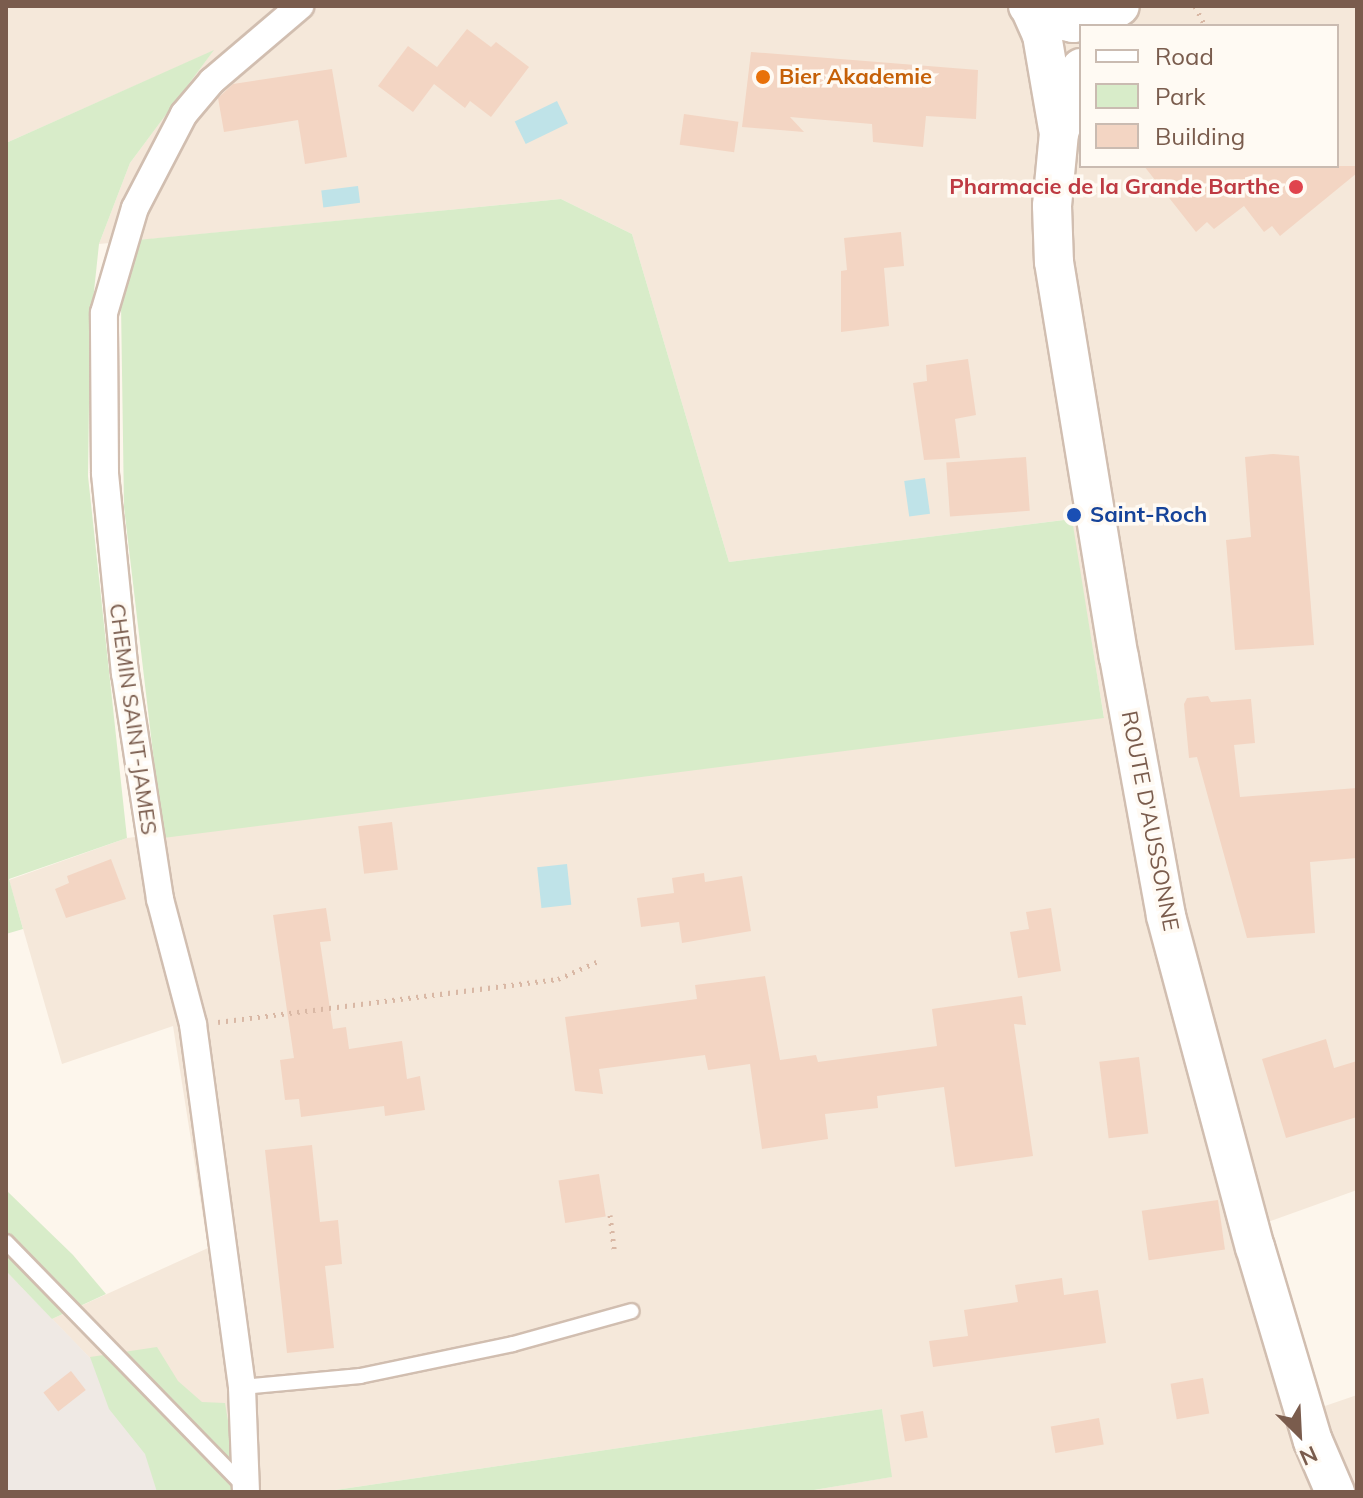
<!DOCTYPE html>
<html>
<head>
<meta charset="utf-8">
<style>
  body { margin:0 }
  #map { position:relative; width:1363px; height:1498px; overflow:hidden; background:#fdf6ec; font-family:Mulish,sans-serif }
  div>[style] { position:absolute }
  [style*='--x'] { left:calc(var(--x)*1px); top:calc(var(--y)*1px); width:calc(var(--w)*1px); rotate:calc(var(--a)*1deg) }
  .residential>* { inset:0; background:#f5e8da }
  .industrial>* { inset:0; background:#efe9e4 }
  .green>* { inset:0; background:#d8ecc9 }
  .water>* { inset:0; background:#bfe3e8; transform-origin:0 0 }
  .building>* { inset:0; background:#f3d5c3; transform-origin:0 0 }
  .path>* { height:5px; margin-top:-2.5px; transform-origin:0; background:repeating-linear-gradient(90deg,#d9b8a5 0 2px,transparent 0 8px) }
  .roads { filter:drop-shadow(2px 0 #d1beb0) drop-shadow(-2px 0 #d1beb0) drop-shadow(0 2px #d1beb0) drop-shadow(0 -2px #d1beb0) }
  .lane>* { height:14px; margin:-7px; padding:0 7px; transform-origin:7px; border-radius:7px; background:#fff }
  .street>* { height:26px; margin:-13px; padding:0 13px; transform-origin:13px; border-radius:13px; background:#fff }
  .secondary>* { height:38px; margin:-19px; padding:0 19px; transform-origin:19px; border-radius:19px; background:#fff }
  .dots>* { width:22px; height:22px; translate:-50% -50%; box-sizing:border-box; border:4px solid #fffaf3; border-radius:50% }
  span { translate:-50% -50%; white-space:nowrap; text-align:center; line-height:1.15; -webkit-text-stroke:7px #fffaf3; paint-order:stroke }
  .food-label { font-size:22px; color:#c56008; font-weight:700 }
  .left { translate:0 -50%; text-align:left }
  .health-label { font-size:22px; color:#be3a42; font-weight:700 }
  .right { translate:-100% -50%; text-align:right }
  .transit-label { font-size:22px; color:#164399; font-weight:700 }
  .street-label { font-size:22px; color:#7a5c4d }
  .frame { position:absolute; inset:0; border:8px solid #7a5c4d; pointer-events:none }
  .legend { position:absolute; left:1079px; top:24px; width:260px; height:144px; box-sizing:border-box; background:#fffaf3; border:2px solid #cabbb1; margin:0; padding:10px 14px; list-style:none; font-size:24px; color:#7a5c4d }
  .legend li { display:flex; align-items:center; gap:16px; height:40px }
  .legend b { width:40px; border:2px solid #cabbb1 }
  .north { position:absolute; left:1259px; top:1394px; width:80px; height:80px; -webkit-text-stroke:6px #fffaf3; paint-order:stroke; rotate:156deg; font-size:22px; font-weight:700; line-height:32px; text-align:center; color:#7a5c4d }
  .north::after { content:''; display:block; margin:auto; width:28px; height:36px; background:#7a5c4d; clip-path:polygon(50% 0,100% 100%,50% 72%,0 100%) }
</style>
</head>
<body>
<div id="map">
  <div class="residential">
    <div style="clip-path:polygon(evenodd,6px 6px,1357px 6px,1357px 1190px,1268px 1222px,1322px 1407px,1357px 1395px,1357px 1492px,802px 1492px,891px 1477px,882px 1409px,322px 1492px,187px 1492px,155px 1425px,52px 1319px,208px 1248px,173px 1026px,62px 1064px,9px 880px,127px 838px,1104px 717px,1071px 519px,729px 562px,632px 234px,561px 199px,99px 244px,130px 163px,213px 51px,6px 143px,6px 6px,1081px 26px,1337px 26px,1337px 166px,1081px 166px,1081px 26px)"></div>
  </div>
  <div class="industrial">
    <div style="clip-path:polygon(6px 1271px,155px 1425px,187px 1492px,6px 1492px)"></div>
  </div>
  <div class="green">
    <div style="clip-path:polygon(214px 50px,130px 163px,99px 244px,90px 329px,88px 476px,127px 838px,9px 879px,23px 929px,6px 934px,6px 143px)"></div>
    <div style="clip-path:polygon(561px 199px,632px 234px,729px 562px,1072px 519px,1104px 718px,163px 838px,124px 507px,121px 305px,137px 240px)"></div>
    <div style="clip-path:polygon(6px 1190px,73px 1255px,106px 1294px,52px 1319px,6px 1271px)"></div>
    <div style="clip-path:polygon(157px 1347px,178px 1381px,202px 1402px,225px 1403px,240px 1492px,157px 1492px,145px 1454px,109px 1409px,90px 1357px)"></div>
    <div style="clip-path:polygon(882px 1409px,892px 1477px,802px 1492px,322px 1492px)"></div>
  </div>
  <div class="water">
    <div style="left:557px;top:101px;width:25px;height:47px;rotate:64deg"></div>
    <div style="left:358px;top:186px;width:17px;height:37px;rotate:83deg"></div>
    <div style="left:925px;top:478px;width:36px;height:21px;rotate:82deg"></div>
    <div style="left:567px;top:864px;width:41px;height:30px;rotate:84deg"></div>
  </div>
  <div class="building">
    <div style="clip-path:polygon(467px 29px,491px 47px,496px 42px,529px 67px,491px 117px,470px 101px,465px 108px,434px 84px,413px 112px,378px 86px,408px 46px,437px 67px)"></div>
    <div style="clip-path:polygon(751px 52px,978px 70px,976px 119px,926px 116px,923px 147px,873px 142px,872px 124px,790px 117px,804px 132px,742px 127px)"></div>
    <div style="clip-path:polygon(332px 69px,347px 157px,305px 164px,298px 120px,224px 132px,218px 98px,233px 84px)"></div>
    <div style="left:684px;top:114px;width:55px;height:31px;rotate:8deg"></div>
    <div style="clip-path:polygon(1144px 166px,1357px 166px,1357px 173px,1280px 236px,1272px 226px,1264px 232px,1244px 206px,1214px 229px,1207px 222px,1196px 232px)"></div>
    <div style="clip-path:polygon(901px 232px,904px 266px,884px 268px,889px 326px,841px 332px,841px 271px,847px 270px,844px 238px)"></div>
    <div style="clip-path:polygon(968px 359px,976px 415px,955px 419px,960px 458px,924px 460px,913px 383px,927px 381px,926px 365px)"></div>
    <div style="clip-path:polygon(1273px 454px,1299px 456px,1314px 645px,1235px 650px,1226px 540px,1251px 537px,1245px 457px)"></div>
    <div style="left:1026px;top:457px;width:54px;height:80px;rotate:86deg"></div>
    <div style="clip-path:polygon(1208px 696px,1211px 702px,1251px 699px,1255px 743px,1234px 745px,1240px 797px,1357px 788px,1357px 858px,1310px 862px,1315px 933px,1247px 938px,1197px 757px,1189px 758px,1184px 704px,1187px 698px)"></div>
    <div style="left:392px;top:822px;width:48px;height:34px;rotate:83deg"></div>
    <div style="clip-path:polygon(111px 859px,126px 899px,66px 918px,55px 889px,69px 883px,67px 876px)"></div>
    <div style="clip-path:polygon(704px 873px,705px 882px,742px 876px,751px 931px,682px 943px,679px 922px,641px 927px,637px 898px,674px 893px,672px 878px)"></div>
    <div style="clip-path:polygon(326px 908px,331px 941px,320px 942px,333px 1029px,346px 1027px,349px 1049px,402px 1041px,407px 1079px,420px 1076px,425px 1110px,385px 1116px,384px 1106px,301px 1117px,299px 1099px,285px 1100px,280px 1060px,294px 1058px,273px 915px)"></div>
    <div style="clip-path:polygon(1051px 908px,1061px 971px,1018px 978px,1010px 932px,1029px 929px,1026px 912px)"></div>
    <div style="clip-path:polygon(765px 976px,780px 1060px,816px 1055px,818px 1062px,937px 1046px,932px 1009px,1022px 996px,1026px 1025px,1014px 1024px,1033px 1156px,955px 1167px,944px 1087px,877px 1096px,878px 1108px,825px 1114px,828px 1139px,762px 1149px,750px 1064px,708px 1070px,705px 1055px,599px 1069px,603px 1094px,575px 1091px,565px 1017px,697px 999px,695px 985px)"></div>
    <div style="clip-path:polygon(1326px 1039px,1334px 1068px,1357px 1061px,1357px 1117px,1286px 1138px,1262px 1059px)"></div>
    <div style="left:1139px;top:1057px;width:77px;height:40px;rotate:83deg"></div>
    <div style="clip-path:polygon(312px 1145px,320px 1222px,338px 1220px,342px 1264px,325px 1266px,334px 1348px,287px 1353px,265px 1150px)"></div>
    <div style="left:599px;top:1174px;width:43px;height:41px;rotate:81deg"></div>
    <div style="left:1218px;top:1200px;width:50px;height:77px;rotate:82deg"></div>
    <div style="clip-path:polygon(1062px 1278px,1064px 1295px,1098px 1290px,1106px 1343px,933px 1367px,929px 1341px,968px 1336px,964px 1310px,1018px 1302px,1015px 1285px)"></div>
    <div style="left:71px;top:1371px;width:24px;height:35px;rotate:52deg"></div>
    <div style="left:1203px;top:1378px;width:36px;height:33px;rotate:80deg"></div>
    <div style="left:923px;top:1411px;width:27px;height:23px;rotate:80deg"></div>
    <div style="left:1099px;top:1418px;width:27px;height:49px;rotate:80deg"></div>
  </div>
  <div class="path">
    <div style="--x:1195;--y:6;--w:22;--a:63"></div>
    <div style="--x:218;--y:1022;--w:343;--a:-7.2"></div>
    <div style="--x:558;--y:979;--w:47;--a:-23.8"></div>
    <div style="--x:610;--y:1215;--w:39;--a:83"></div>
  </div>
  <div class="roads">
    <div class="lane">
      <div style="--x:6;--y:1242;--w:342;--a:45.7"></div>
      <div style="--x:242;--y:1387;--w:119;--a:-5.3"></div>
      <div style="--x:360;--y:1376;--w:156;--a:-11.8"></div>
      <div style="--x:513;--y:1344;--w:123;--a:-15.5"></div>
    </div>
    <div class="street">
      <div style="--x:246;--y:1492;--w:105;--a:-92.2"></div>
      <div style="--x:242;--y:1387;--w:366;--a:-97.7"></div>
      <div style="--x:193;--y:1024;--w:129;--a:-104.8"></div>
      <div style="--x:160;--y:899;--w:228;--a:-98.8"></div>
      <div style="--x:125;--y:674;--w:202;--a:-95.7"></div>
      <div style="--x:105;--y:473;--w:160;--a:-90.4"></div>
      <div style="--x:104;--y:313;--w:109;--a:-73.6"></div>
      <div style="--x:135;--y:208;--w:106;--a:-62.5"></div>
      <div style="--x:184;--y:114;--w:43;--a:-49.7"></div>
      <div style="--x:212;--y:81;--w:116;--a:-40.4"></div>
    </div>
    <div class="secondary">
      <div style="--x:1028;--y:6;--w:18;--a:34"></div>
      <div style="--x:1043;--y:16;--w:31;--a:13"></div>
      <div style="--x:1073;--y:23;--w:31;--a:-11"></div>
      <div style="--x:1103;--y:17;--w:20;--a:-33"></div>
      <div style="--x:1030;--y:8;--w:30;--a:66"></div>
      <div style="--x:1042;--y:35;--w:95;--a:80.3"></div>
      <div style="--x:1081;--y:68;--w:69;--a:108.7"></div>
      <div style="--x:1059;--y:133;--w:73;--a:95.5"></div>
      <div style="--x:1052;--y:206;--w:56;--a:88"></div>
      <div style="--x:1054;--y:262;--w:400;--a:80.7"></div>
      <div style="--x:1119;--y:657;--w:263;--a:79.7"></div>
      <div style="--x:1166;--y:916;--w:343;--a:75"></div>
      <div style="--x:1255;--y:1247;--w:202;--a:73.4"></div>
      <div style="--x:1313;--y:1441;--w:56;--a:66.7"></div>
    </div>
  </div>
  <div class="dots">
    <div style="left:763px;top:77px;background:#e8710a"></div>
    <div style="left:1296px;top:187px;background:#e0444e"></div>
    <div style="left:1074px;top:515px;background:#1a4fb4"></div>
  </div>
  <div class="food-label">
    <span class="left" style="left:779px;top:77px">Bier Akademie</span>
  </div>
  <div class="health-label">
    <span class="right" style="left:1280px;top:187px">Pharmacie de la Grande Barthe</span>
  </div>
  <div class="transit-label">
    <span class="left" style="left:1090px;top:515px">Saint-Roch</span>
  </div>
  <div class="street-label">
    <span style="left:133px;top:719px;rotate:82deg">CHEMIN SAINT-JAMES</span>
    <span style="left:1150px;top:821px;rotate:79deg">ROUTE D'AUSSONNE</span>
  </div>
  <div class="frame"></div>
  <ul class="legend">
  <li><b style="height:10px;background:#fff"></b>Road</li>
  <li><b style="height:22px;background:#d8ecc9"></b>Park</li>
  <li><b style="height:22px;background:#f3d5c3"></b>Building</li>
  </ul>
  <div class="north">N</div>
</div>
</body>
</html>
